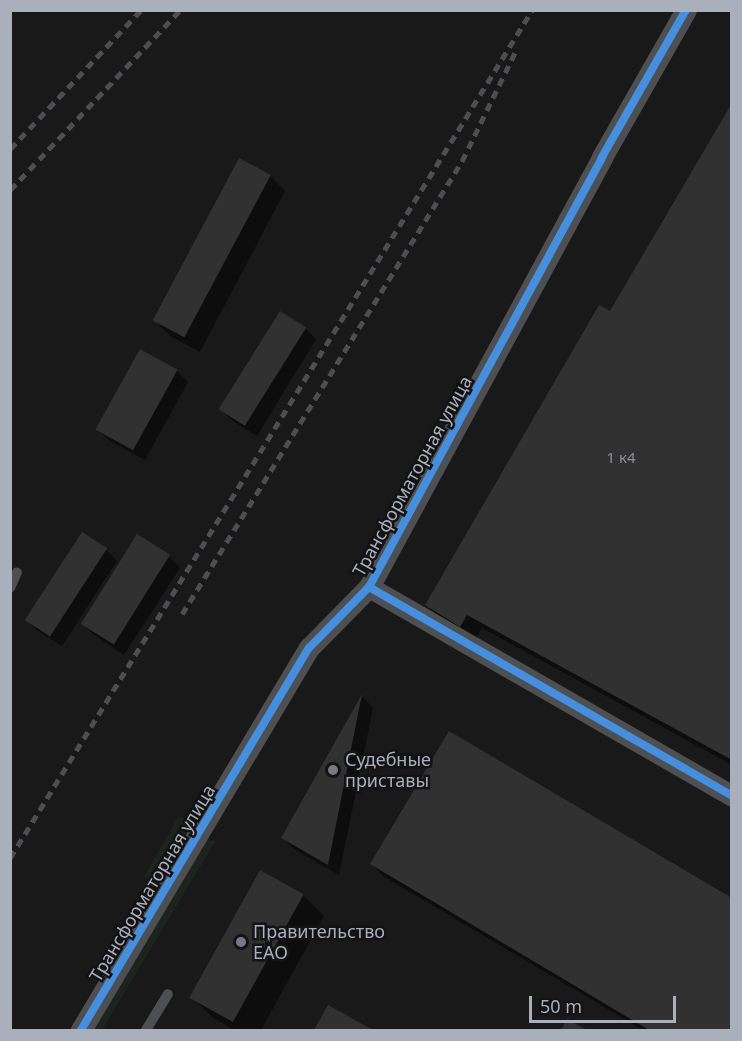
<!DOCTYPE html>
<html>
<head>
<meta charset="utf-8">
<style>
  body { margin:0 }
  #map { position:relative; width:742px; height:1041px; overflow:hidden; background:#191919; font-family:"Noto Sans",sans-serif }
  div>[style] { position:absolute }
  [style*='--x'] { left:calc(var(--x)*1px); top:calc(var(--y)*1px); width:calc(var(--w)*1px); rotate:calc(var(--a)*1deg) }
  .green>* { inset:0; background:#1c241d; transform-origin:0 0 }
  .shadow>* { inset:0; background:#0007 }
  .building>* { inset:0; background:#313131; transform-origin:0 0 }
  .service>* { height:10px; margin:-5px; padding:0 5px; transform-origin:5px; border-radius:5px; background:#4d4f52 }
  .minor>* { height:21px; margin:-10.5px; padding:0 10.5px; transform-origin:10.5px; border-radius:10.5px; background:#4d4f52 }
  .rail>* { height:4.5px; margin-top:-2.25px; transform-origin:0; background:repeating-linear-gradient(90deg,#4d4e51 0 8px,transparent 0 14px) }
  .cycleway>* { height:8px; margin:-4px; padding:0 4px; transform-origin:4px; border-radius:4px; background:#468fdf }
  .dots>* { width:16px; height:16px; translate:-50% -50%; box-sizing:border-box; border:3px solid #131315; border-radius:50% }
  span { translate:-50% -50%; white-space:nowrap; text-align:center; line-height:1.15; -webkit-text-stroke:5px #131315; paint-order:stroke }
  .number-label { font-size:15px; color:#8b9098 }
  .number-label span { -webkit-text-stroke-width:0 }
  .street-label { font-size:18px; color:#a9afbb }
  .poi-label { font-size:18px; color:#a9afbb }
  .left { translate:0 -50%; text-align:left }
  .frame { position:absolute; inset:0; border:12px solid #a9afbb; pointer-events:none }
  .scale { position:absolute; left:529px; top:996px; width:147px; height:27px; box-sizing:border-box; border:3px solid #a9afbb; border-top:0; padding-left:8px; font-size:18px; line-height:21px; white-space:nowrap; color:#a9afbb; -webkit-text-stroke:4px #131315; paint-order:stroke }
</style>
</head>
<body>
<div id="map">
  <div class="green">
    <div style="left:179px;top:816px;width:14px;height:70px;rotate:30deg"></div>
    <div style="clip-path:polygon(216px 840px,102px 1030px,96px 1030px,94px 1028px,203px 842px)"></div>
  </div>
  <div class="shadow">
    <div style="clip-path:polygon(732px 105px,732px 765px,482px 628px,475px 641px,441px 619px,426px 604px,610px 313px)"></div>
    <div style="clip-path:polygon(270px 176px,285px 191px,200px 352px,170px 336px,155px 321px)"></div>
    <div style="clip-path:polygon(305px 328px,316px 339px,257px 436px,233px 421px,222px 410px)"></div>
    <div style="clip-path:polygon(177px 371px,188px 382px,145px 460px,110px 441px,98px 430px)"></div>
    <div style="clip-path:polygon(106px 549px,117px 561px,62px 646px,38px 631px,27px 620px)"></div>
    <div style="clip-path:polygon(169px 556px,180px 568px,124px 655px,93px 634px,82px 623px)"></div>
    <div style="clip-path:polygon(363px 697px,373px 708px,339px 875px,294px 849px,283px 838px)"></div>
    <div style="clip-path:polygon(372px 864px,732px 900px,732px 1030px,643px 1030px,383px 876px)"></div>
    <div style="clip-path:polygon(303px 895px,324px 916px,261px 1030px,235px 1030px,213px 1018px,192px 997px)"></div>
    <div style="clip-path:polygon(329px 1007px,370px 1030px,316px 1030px)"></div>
  </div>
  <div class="building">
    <div style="clip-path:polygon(732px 103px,732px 760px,467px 615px,460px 627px,425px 605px,599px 305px,610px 311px)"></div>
    <div style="left:239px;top:158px;width:36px;height:184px;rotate:28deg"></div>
    <div style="left:280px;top:311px;width:31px;height:116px;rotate:32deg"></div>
    <div style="left:140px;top:349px;width:43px;height:92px;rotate:29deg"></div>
    <div style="left:82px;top:532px;width:30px;height:105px;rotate:33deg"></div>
    <div style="left:137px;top:534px;width:39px;height:106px;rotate:32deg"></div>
    <div style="clip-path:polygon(362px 694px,328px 865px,281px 838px)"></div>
    <div style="clip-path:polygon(449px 731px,732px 898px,732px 1030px,649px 1030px,370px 864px)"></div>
    <div style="left:260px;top:870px;width:50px;height:146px;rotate:29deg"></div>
    <div style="clip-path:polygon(328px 1005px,373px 1030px,314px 1030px)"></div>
    <div style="clip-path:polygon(567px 1019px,587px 1030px,561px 1030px)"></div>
  </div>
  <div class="service">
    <div style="--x:10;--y:588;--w:17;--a:-66"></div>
    <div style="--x:146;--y:1030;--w:42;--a:-58.6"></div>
  </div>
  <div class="minor">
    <div style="--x:369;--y:587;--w:419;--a:29.9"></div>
    <div style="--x:81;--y:1030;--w:445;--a:-59.2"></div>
    <div style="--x:309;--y:648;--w:86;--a:-45.5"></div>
    <div style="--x:369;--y:587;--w:489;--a:-61.5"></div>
    <div style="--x:602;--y:157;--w:169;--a:-60.3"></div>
  </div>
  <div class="rail">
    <div style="--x:10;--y:149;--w:191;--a:-46.7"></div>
    <div style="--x:10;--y:190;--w:248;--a:-46.6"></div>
    <div style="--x:182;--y:614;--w:533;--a:-58.28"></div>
    <div style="--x:462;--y:161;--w:126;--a:-64"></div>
    <div style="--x:10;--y:858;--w:996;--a:-58.38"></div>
  </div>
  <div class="cycleway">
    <div style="--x:369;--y:587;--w:419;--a:29.9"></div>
    <div style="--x:81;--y:1030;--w:445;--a:-59.2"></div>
    <div style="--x:309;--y:648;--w:86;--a:-45.5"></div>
    <div style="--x:369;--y:587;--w:489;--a:-61.5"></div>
    <div style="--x:602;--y:157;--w:169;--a:-60.3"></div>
  </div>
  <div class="dots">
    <div style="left:333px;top:770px;background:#777a82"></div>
    <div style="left:241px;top:942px;background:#777a82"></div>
  </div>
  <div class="number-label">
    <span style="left:621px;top:458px">1 к4</span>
  </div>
  <div class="street-label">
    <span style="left:412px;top:476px;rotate:-61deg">Трансформаторная улица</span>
    <span style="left:152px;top:883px;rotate:-59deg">Трансформаторная улица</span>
  </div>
  <div class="poi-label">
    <span class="left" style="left:345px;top:770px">Судебные<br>приставы</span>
    <span class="left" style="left:253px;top:942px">Правительство<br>ЕАО</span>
  </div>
  <div class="frame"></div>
  <div class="scale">50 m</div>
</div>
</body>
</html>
